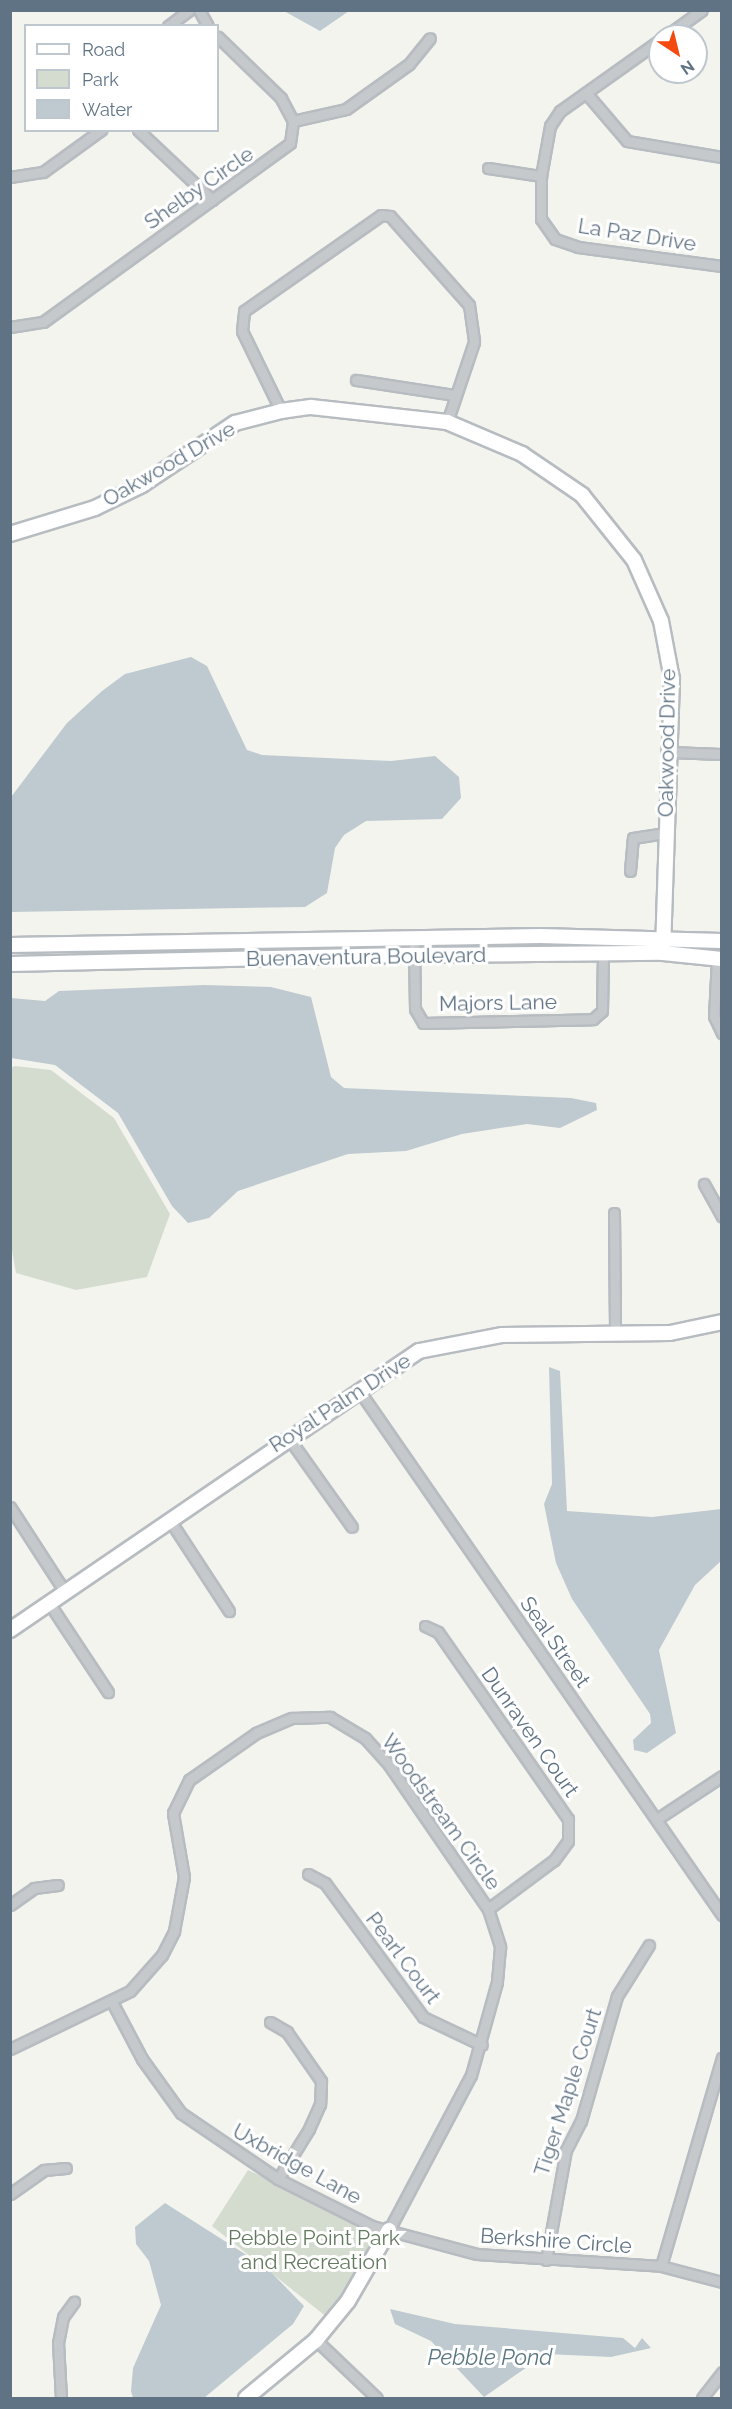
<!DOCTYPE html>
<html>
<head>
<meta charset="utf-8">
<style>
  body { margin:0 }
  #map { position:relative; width:732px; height:2409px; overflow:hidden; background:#f4f4ef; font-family:Raleway,sans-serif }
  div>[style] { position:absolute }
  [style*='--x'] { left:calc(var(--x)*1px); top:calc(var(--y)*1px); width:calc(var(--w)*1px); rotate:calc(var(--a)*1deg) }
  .green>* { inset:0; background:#d4dcd0 }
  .water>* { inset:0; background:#becacf }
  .roads { filter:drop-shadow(2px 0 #b7bcc1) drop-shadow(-2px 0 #b7bcc1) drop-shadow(0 2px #b7bcc1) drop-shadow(0 -2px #b7bcc1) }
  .street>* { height:9px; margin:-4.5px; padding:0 4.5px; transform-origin:4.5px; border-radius:4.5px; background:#c6c9cc }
  .secondary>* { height:14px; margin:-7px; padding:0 7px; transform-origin:7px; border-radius:7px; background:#fff }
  span { translate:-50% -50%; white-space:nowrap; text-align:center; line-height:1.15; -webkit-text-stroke:6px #fff; paint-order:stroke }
  .street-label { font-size:21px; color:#607384 }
  .park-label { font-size:21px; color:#647a60 }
  .water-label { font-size:22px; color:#5b7782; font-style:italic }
  .frame { position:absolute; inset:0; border:12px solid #607384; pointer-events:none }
  .legend { position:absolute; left:24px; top:24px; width:195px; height:108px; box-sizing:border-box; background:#fff; border:2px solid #bfc7ce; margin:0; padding:8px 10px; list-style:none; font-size:18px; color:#607384 }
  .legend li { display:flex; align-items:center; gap:12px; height:30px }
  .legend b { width:30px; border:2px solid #bfc7ce }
  .north { position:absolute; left:648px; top:24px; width:60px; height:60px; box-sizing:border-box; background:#fff; border:2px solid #bfc7ce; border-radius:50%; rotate:145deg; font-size:16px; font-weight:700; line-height:24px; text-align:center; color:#607384 }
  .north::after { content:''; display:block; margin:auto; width:21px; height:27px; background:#f44a10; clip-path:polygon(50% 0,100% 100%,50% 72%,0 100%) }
</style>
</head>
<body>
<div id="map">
  <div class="green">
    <div style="clip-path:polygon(15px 1066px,51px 1070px,114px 1118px,170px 1214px,147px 1277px,76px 1290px,16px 1273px,10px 1239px,10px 1068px)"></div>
    <div style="clip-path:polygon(248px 2170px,382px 2233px,328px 2318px,212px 2226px)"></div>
  </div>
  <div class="water">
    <div style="clip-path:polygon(284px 11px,349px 11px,320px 31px)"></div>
    <div style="clip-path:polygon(191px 657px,207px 666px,247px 750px,262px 755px,391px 761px,435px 756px,459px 777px,461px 798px,442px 819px,366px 821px,344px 835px,335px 848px,327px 893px,305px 907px,11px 912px,11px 797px,67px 723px,102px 691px,125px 674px)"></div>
    <div style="clip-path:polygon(204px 985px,271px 987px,311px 997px,331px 1077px,344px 1088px,571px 1098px,596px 1103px,597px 1110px,560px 1128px,527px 1124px,462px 1134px,406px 1151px,348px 1154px,238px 1191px,209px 1218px,188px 1223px,172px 1206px,118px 1113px,55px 1065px,11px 1058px,11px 998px,45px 1001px,59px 991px)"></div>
    <div style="clip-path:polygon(549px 1367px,560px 1371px,567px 1511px,652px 1517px,721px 1509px,721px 1561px,695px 1585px,659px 1650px,676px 1733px,647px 1753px,634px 1750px,633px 1740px,651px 1723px,650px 1714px,572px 1599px,556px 1563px,544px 1504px,552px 1484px)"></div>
    <div style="clip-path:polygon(165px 2203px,267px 2268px,304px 2306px,293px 2324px,204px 2398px,133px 2398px,131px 2391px,133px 2368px,161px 2305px,149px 2261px,136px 2244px,135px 2227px)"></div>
    <div style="clip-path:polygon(390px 2309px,455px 2324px,623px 2338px,635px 2348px,642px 2338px,651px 2348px,611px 2357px,546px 2354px,484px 2397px,431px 2341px,395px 2324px)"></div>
  </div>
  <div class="roads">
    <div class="street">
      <div style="--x:199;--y:10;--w:18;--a:61"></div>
      <div style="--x:168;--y:26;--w:26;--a:-37"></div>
      <div style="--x:666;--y:36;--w:44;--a:-35.8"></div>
      <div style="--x:660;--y:40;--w:123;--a:144.6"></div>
      <div style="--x:560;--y:111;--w:18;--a:124"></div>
      <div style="--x:550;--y:126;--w:51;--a:100.2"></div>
      <div style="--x:541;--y:176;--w:43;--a:90"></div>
      <div style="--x:541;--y:219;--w:24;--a:55"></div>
      <div style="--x:555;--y:239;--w:24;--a:19"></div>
      <div style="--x:578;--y:247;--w:145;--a:7.5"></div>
      <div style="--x:586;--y:93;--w:63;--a:49.5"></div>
      <div style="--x:627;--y:141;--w:96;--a:9.6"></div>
      <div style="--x:293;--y:121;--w:54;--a:-12.8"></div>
      <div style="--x:346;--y:109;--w:77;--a:-35.5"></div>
      <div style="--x:409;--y:64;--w:33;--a:-51"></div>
      <div style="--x:138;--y:130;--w:102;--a:43.4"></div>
      <div style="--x:488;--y:168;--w:54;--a:8.6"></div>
      <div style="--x:10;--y:177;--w:33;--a:-9"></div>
      <div style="--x:43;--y:172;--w:72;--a:-35.9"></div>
      <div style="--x:10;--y:327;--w:33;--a:-9"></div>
      <div style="--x:43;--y:322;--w:305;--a:-35.9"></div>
      <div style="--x:290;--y:143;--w:22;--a:-82"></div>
      <div style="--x:293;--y:121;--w:26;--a:-118"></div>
      <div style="--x:281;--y:98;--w:88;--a:-135.9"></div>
      <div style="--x:356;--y:380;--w:99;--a:8.7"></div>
      <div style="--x:281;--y:411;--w:89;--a:-116"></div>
      <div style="--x:242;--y:331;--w:20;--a:-84"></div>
      <div style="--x:244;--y:311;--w:167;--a:-35"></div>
      <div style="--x:381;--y:215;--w:9;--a:6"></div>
      <div style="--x:390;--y:216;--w:119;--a:48.4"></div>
      <div style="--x:469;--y:305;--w:37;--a:82"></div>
      <div style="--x:474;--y:342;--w:84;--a:108.6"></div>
      <div style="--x:669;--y:752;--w:53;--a:2.2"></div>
      <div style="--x:630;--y:871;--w:33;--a:-85"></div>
      <div style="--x:633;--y:838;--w:33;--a:-9"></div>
      <div style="--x:414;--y:938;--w:71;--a:89.2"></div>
      <div style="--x:415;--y:1009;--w:16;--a:60"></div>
      <div style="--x:423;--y:1023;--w:170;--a:-1.3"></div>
      <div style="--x:593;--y:1019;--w:12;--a:-42"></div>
      <div style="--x:602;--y:1011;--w:56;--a:-89"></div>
      <div style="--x:717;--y:959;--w:57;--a:93"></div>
      <div style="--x:714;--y:1016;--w:19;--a:65"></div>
      <div style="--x:704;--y:1184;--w:37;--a:61"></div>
      <div style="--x:614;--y:1213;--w:122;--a:89.5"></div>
      <div style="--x:358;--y:1389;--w:640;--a:55.32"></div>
      <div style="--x:288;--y:1437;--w:110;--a:54.6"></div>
      <div style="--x:10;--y:1507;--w:101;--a:57.1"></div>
      <div style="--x:169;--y:1519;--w:110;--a:56.9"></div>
      <div style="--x:49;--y:1603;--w:107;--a:56.5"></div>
      <div style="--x:425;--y:1626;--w:14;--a:25"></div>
      <div style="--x:438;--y:1632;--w:228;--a:55.2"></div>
      <div style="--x:568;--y:1819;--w:22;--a:90"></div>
      <div style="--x:568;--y:1841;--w:24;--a:126"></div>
      <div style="--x:554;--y:1860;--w:82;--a:143.4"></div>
      <div style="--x:657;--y:1819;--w:78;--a:-33.5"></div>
      <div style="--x:308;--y:1874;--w:19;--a:28"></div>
      <div style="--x:325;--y:1883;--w:166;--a:53.8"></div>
      <div style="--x:423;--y:2017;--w:65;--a:25.4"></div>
      <div style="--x:10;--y:1905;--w:29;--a:-35"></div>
      <div style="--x:34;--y:1888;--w:24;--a:-7"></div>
      <div style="--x:112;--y:2002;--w:64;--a:62.2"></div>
      <div style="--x:142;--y:2059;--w:67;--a:54.2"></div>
      <div style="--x:181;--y:2113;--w:117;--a:34.2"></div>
      <div style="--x:278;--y:2179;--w:105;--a:26.6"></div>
      <div style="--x:372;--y:2226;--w:109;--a:14.9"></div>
      <div style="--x:477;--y:2254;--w:184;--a:3.7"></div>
      <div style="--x:661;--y:2266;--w:63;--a:14.7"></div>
      <div style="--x:270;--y:2022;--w:20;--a:30"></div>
      <div style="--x:287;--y:2032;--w:60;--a:55.2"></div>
      <div style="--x:321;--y:2081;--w:23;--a:92"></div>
      <div style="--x:320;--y:2104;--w:27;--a:114"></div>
      <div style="--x:309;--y:2129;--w:59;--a:121.8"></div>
      <div style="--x:10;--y:2049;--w:133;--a:-25.8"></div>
      <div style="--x:130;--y:1991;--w:48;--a:-48.4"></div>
      <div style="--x:162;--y:1955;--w:27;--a:-63"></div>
      <div style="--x:174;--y:1931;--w:55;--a:-79.5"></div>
      <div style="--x:184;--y:1877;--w:65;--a:-99.8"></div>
      <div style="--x:173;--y:1813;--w:37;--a:-64"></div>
      <div style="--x:189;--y:1780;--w:82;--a:-35"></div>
      <div style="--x:256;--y:1733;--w:39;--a:-23"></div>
      <div style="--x:292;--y:1718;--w:38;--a:-2"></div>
      <div style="--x:330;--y:1717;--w:41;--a:31"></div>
      <div style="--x:365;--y:1738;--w:36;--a:48"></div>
      <div style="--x:389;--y:1765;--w:175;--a:55.5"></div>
      <div style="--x:488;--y:1909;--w:40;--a:72"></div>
      <div style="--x:500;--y:1947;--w:35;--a:95"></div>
      <div style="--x:497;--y:1982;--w:97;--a:105.6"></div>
      <div style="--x:471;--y:2075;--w:175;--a:117.9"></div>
      <div style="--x:10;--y:2194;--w:42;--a:-35.2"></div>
      <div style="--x:44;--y:2170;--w:22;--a:-5"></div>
      <div style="--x:546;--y:2260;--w:112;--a:-79.7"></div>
      <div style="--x:566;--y:2150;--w:33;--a:-63"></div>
      <div style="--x:581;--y:2121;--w:130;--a:-73.9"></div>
      <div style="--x:617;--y:1996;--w:60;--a:-57.9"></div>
      <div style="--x:661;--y:2266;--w:217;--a:-73.7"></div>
      <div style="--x:316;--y:2340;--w:84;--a:43.6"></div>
      <div style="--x:61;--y:2398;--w:55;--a:-93.1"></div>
      <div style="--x:58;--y:2343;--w:26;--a:-79"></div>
      <div style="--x:63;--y:2317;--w:19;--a:-54"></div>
      <div style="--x:702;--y:2398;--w:33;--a:-52"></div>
    </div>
    <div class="secondary">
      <div style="--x:10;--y:534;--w:89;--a:-17"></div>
      <div style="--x:95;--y:508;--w:52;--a:-26.1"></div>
      <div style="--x:142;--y:485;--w:112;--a:-33.7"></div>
      <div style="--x:235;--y:423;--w:48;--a:-14.6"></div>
      <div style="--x:281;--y:411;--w:30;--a:-8"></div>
      <div style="--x:311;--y:407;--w:137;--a:6.3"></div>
      <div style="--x:447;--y:422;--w:82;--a:23.1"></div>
      <div style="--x:522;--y:454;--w:73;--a:34.3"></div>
      <div style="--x:582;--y:495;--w:83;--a:51.3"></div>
      <div style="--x:634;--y:560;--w:67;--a:66.1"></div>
      <div style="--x:661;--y:621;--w:59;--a:79.3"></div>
      <div style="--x:672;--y:679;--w:274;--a:91.9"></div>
      <div style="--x:10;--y:945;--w:530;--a:-0.97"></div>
      <div style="--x:540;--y:936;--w:182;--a:1.6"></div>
      <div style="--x:10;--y:964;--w:404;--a:-1.3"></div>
      <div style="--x:414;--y:955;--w:249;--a:-0.5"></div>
      <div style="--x:663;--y:953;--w:59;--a:5.8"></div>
      <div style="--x:10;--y:1630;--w:495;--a:-34.3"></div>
      <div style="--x:419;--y:1351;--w:85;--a:-10.9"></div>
      <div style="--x:502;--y:1335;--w:168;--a:-0.7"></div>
      <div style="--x:670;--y:1333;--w:53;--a:-11.9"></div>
      <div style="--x:246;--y:2398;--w:91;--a:-39.6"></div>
      <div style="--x:316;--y:2340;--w:50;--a:-50.6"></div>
      <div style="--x:348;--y:2301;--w:82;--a:-60"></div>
    </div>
  </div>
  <div class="street-label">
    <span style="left:199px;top:188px;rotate:-35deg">Shelby Circle</span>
    <span style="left:637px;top:235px;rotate:9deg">La Paz Drive</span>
    <span style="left:169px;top:464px;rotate:-30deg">Oakwood Drive</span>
    <span style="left:667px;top:743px;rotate:-89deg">Oakwood Drive</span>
    <span style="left:366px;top:957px;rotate:-1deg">Buenaventura Boulevard</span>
    <span style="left:498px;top:1003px;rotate:-1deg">Majors Lane</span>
    <span style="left:340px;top:1403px;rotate:-33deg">Royal Palm Drive</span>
    <span style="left:555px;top:1642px;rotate:55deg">Seal Street</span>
    <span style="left:530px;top:1732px;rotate:55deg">Dunraven Court</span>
    <span style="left:441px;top:1812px;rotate:54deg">Woodstream Circle</span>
    <span style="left:403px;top:1958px;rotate:53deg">Pearl Court</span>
    <span style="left:568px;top:2092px;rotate:-72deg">Tiger Maple Court</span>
    <span style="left:297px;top:2164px;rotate:29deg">Uxbridge Lane</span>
    <span style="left:556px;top:2241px;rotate:4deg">Berkshire Circle</span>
  </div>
  <div class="park-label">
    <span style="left:314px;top:2250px">Pebble Point Park<br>and Recreation</span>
  </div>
  <div class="water-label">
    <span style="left:490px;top:2358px">Pebble Pond</span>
  </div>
  <div class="frame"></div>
  <ul class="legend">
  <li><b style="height:8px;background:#fff"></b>Road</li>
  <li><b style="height:16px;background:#d4dcd0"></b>Park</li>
  <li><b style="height:16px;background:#becacf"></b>Water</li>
  </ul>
  <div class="north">N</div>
</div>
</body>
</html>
